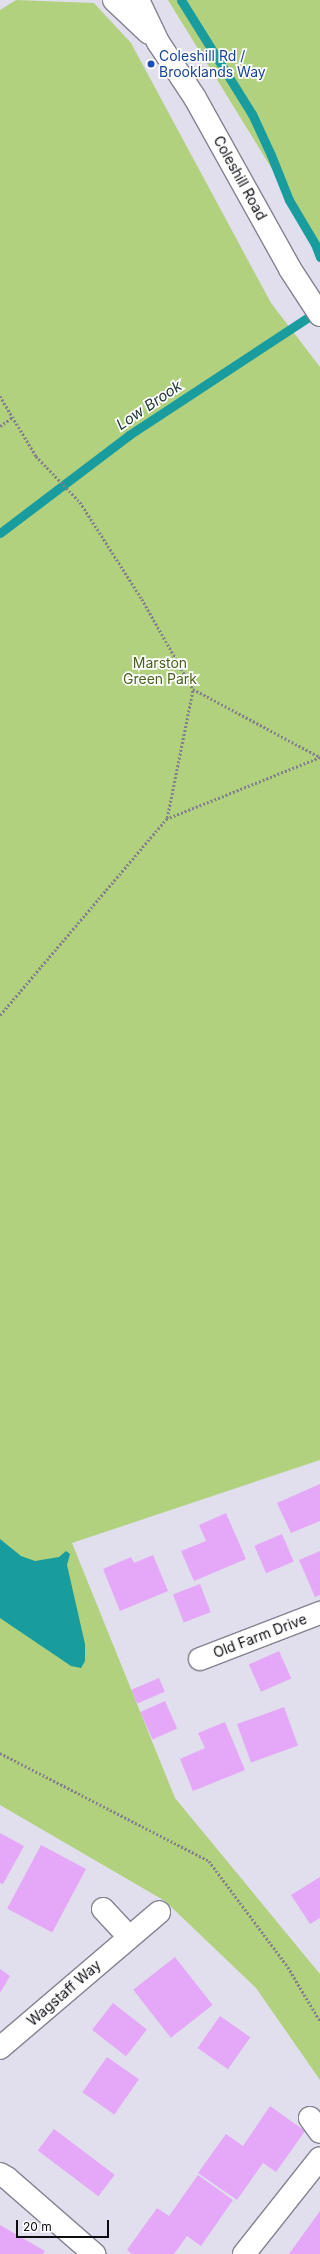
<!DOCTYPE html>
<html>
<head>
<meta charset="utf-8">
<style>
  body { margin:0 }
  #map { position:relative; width:320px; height:2254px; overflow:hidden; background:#e1dfed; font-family:Inter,sans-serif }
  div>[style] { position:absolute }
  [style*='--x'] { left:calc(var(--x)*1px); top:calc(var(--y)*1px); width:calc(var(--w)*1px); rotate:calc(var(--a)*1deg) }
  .green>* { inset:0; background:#b1d17e }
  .water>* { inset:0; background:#189c9e }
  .stream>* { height:9px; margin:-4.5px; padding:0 4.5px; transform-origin:4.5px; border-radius:4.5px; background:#189c9e }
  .building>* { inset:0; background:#e5a7f7; transform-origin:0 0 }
  .path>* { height:2.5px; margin-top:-1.25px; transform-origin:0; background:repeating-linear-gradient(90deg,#83818b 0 2px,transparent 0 4px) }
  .roads { filter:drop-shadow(1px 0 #858390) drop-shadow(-1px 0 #858390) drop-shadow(0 1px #858390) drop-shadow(0 -1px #858390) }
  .minor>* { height:22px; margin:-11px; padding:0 11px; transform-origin:11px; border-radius:11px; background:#fff }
  .tertiary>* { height:22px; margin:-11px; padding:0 11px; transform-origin:11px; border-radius:11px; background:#fff }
  .dots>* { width:11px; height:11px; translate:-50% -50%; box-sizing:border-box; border:2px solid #fff; border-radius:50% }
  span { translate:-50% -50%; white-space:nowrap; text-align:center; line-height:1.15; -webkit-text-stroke:3.5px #fff; paint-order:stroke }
  .transit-label { font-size:14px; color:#164399 }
  .left { translate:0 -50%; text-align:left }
  .street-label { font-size:14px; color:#0d0c11 }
  .park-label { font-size:14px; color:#4a611f }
  .water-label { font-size:15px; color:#203939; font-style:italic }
  .scale { position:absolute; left:16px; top:2220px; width:93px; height:18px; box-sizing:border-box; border:2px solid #0d0c11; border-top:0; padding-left:5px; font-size:12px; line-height:14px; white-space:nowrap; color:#0d0c11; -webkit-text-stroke:3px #fff; paint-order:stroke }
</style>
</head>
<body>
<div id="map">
  <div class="green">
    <div style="clip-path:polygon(16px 0,94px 3px,131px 43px,271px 303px,320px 367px,320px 1460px,72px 1543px,175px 1798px,320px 1974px,320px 2080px,256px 1988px,165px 1901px,0 1805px,0 10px)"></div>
    <div style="clip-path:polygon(168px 0,320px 0,320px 247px)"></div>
  </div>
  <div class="water">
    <div style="clip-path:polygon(0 1539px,21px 1556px,35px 1561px,59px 1557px,66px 1551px,70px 1554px,67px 1565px,85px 1644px,85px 1661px,81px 1668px,71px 1666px,0 1618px)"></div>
  </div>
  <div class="stream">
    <div style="--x:181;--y:0;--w:134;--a:58.1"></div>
    <div style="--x:252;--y:114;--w:45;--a:65.1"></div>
    <div style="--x:271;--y:155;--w:48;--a:68.2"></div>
    <div style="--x:289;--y:200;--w:51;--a:59.4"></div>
    <div style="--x:315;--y:244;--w:14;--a:69"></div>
    <div style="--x:0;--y:533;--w:162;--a:-37.2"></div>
    <div style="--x:129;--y:435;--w:227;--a:-33.3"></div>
  </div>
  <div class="building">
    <div style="clip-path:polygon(320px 1484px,320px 1521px,291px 1533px,277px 1503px)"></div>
    <div style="clip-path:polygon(226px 1513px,246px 1559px,194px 1581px,181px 1551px,206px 1541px,199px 1525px)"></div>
    <div style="left:282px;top:1534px;width:30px;height:30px;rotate:67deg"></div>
    <div style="clip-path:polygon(320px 1551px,320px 1595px,315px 1597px,299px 1560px)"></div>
    <div style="clip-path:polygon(153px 1555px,168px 1591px,120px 1611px,103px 1569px,131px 1557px,134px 1563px)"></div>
    <div style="left:200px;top:1584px;width:30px;height:29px;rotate:69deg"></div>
    <div style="left:279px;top:1651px;width:30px;height:33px;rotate:66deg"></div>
    <div style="left:159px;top:1678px;width:15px;height:30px;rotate:67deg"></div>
    <div style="left:165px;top:1701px;width:30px;height:27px;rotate:66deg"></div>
    <div style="left:284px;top:1707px;width:41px;height:50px;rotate:70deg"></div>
    <div style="clip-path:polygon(225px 1722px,245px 1770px,193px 1791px,180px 1759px,205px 1748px,198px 1733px)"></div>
    <div style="clip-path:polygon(0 1833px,24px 1846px,3px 1884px,0 1883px)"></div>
    <div style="left:41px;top:1845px;width:51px;height:72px;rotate:28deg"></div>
    <div style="clip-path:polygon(320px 1877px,320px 1918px,310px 1924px,291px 1895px)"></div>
    <div style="left:175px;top:1957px;width:61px;height:53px;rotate:52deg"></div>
    <div style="clip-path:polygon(0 1969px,10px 1976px,0 1993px)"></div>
    <div style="left:113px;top:2003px;width:43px;height:34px;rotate:38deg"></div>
    <div style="left:220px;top:2016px;width:37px;height:39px;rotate:35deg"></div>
    <div style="left:107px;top:2057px;width:39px;height:43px;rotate:35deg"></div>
    <div style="clip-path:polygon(270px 2106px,305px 2131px,276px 2172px,263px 2163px,237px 2200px,198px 2173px,226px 2134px,243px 2146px)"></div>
    <div style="left:54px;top:2129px;width:76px;height:27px;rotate:37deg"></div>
    <div style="clip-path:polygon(198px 2175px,233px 2200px,201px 2246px,187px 2236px,174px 2254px,132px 2254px,127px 2250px,157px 2208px,169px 2216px)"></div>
    <div style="clip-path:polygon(320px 2211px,320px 2254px,289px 2254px)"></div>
    <div style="clip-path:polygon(0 2225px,45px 2251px,43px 2254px,0 2254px)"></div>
  </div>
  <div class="path">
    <div style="--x:0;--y:396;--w:70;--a:59"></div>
    <div style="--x:36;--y:456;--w:64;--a:46.3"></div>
    <div style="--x:80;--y:502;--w:115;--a:57.4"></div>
    <div style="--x:142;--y:599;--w:103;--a:60.5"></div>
    <div style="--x:193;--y:689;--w:144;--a:28.2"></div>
    <div style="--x:0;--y:426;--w:16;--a:-35"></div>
    <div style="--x:167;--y:818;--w:132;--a:-78.6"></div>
    <div style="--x:0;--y:1015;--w:257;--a:-49.7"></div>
    <div style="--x:166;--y:819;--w:166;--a:-21.9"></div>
    <div style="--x:0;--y:1753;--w:235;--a:27.3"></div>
    <div style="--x:209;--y:1861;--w:132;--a:53.3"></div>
    <div style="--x:288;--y:1967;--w:63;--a:59.3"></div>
  </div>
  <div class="roads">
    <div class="minor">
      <div style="--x:200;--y:1659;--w:129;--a:-21"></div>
      <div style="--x:103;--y:1909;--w:38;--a:47"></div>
      <div style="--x:0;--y:2048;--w:209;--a:-40.5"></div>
      <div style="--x:310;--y:2118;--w:17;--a:54"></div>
      <div style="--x:0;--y:2174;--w:8;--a:30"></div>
      <div style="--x:7;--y:2178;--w:116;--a:41.1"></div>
      <div style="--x:244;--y:2254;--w:122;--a:-51.6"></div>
    </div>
    <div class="tertiary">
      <div style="--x:114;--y:0;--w:48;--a:43.3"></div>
      <div style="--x:138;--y:0;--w:47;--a:64.5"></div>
      <div style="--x:158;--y:42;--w:67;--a:56.5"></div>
      <div style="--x:195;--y:98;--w:196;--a:60.9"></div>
      <div style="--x:290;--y:269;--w:55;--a:56.9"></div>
    </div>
  </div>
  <div class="dots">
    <div style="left:151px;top:64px;background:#1a4fb4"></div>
  </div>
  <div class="transit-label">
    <span class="left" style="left:159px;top:64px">Coleshill Rd /<br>Brooklands Way</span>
  </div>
  <div class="street-label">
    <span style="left:240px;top:178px;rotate:61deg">Coleshill Road</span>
    <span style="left:260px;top:1636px;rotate:-21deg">Old Farm Drive</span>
    <span style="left:64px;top:1993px;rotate:-41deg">Wagstaff Way</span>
  </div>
  <div class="park-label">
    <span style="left:160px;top:671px">Marston<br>Green Park</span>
  </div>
  <div class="water-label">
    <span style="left:149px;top:405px;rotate:-34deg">Low Brook</span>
  </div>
  <div class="scale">20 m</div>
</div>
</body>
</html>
